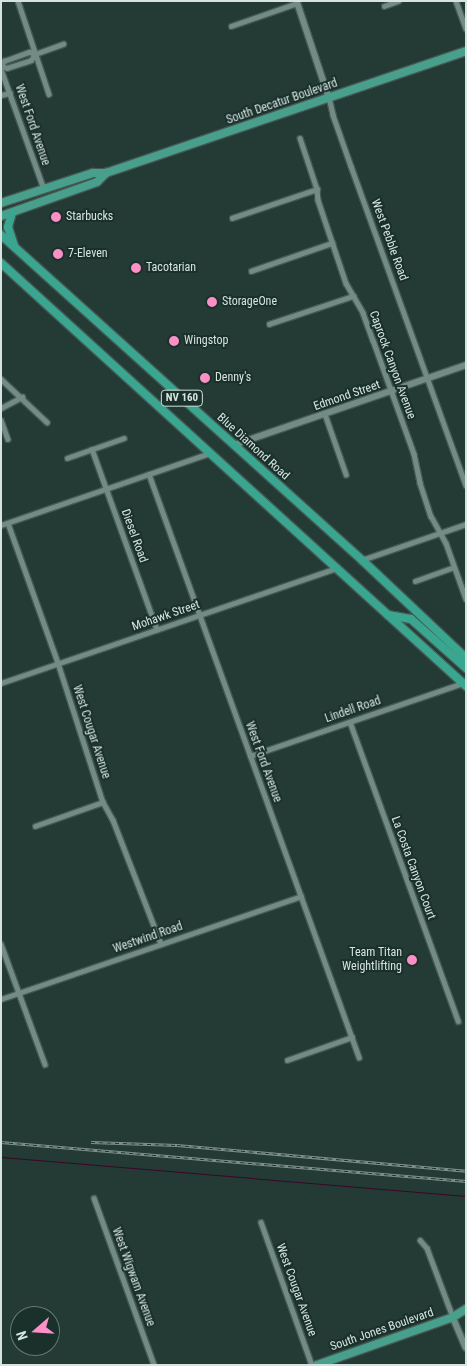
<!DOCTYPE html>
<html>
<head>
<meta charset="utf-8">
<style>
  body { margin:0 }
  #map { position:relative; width:467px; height:1366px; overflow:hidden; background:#243a35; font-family:"Roboto Condensed",sans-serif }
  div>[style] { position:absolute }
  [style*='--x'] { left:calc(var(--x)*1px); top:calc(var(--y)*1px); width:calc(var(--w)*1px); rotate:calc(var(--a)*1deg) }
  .stream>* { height:1px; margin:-0.5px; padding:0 0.5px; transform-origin:0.5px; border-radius:0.5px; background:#3c0627 }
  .roads { filter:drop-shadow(1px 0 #445853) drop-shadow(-1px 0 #445853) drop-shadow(0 1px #445853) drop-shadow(0 -1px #445853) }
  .minor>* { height:4.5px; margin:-2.25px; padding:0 2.25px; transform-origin:2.25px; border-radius:2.25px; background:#728b84 }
  .tertiary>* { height:5.5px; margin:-2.75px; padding:0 2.75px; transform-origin:2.75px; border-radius:2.75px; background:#728b84 }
  .primary>* { height:8px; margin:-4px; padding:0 4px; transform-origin:4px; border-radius:4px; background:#489f8c }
  .trunk>* { height:8px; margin:-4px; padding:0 4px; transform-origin:4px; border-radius:4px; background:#3aa68f }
  .rail>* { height:3px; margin-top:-1.5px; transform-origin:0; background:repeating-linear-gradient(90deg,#1a302b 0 4px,#81928e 0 8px); box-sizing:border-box; border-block:1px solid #81928e }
  .dots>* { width:14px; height:14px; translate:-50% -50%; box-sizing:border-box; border:2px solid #1a302b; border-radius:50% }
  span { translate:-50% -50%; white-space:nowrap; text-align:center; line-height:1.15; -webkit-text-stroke:4px #1a302b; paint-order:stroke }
  .shield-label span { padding:1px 4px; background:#1a302b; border:1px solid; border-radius:4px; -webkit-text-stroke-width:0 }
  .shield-label { font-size:11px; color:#d6e4e0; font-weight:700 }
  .street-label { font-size:12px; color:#d6e4e0 }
  .poi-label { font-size:12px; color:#d6e4e0 }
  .left { translate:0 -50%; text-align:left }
  .right { translate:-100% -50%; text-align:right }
  .frame { position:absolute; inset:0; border:2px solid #d6e4e0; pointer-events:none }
  .north { position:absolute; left:10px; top:1306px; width:50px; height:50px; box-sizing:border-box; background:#1a302b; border:1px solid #657873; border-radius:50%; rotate:251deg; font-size:14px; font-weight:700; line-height:20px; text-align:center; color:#d6e4e0 }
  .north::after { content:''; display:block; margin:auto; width:18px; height:22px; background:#fb8fc6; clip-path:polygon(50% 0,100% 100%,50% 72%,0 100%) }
</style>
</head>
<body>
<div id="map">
  <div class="stream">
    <div style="--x:1;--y:1157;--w:467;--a:4.8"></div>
  </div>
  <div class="roads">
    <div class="minor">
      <div style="--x:18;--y:1;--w:98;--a:71.6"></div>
      <div style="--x:456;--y:1;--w:29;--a:70"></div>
      <div style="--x:384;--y:6;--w:15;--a:-20"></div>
      <div style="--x:231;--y:26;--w:70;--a:-19.2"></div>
      <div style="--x:1;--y:65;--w:5;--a:-53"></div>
      <div style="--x:4;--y:61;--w:27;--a:-20"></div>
      <div style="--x:29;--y:52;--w:6;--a:18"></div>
      <div style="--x:35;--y:54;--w:30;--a:-20"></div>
      <div style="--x:1;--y:66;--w:6;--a:18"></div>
      <div style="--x:7;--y:68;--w:25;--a:-18"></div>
      <div style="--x:31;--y:60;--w:7;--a:-56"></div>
      <div style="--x:1;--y:69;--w:127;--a:70.3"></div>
      <div style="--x:1;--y:95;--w:9;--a:-13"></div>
      <div style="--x:329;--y:97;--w:18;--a:77"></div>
      <div style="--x:333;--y:115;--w:54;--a:70.6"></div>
      <div style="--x:351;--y:166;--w:339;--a:70.2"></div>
      <div style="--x:300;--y:138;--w:54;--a:71.6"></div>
      <div style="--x:317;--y:189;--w:11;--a:85"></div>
      <div style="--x:318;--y:200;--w:88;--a:71.4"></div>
      <div style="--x:346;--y:283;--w:34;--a:60"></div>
      <div style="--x:363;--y:313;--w:29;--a:70"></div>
      <div style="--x:373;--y:340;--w:121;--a:70.2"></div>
      <div style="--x:414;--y:454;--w:30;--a:78"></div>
      <div style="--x:420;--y:483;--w:35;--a:72"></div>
      <div style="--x:431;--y:516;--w:31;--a:61"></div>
      <div style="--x:446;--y:543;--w:59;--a:70.3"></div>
      <div style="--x:232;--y:218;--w:90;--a:-18.8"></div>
      <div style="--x:251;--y:271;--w:86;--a:-19.1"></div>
      <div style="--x:269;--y:324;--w:89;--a:-18.4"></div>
      <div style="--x:1;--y:379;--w:63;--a:43.1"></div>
      <div style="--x:1;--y:408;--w:24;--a:-28"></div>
      <div style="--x:325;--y:414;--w:64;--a:70.7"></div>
      <div style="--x:1;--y:420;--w:20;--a:70"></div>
      <div style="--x:92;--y:449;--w:192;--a:70.2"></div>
      <div style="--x:67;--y:458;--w:60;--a:-19.3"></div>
      <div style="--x:149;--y:474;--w:620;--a:70.19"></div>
      <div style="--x:8;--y:523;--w:149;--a:70.3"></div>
      <div style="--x:58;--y:663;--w:146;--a:72.1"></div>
      <div style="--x:103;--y:802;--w:21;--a:61"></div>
      <div style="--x:113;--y:820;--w:133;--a:68.8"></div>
      <div style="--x:1;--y:525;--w:221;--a:-19"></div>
      <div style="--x:362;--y:560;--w:110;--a:-19.1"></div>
      <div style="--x:415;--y:581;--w:41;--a:-19.7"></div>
      <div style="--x:1;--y:683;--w:354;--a:-18.9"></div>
      <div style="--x:350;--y:722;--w:318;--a:70.1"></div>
      <div style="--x:250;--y:756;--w:225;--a:-18.9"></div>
      <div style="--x:35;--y:826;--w:72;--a:-19.4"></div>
      <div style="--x:1;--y:944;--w:128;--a:69.9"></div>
      <div style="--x:1;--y:999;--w:317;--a:-18.9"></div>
      <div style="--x:287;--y:1060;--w:69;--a:-19.5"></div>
      <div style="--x:94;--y:1198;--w:177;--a:70.2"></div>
      <div style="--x:261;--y:1222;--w:152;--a:70.4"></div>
      <div style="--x:420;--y:1240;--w:11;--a:49"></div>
      <div style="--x:427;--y:1248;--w:74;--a:69.4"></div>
    </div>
    <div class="tertiary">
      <div style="--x:297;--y:1;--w:101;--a:71.6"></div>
      <div style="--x:234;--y:445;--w:245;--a:-19"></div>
      <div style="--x:453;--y:1317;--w:33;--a:67"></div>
    </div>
    <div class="primary">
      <div style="--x:1;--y:203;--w:97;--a:-18.1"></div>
      <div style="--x:93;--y:173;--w:13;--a:0"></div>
      <div style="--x:106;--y:173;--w:380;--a:-18.7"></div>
      <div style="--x:1;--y:216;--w:102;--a:-19.5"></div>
      <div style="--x:97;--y:182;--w:13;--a:-45"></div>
      <div style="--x:317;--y:1365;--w:144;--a:-19.4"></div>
      <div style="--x:453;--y:1317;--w:15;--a:-32"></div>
    </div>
    <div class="trunk">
      <div style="--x:12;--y:213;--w:15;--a:106"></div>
      <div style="--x:8;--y:227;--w:20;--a:72"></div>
      <div style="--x:1;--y:235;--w:486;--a:42"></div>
      <div style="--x:362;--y:560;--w:143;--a:43.3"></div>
      <div style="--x:1;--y:263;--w:629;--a:42.29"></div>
      <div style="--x:388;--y:615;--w:23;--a:10"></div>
      <div style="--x:411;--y:619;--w:74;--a:41.7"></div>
    </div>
  </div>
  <div class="rail">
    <div style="--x:1;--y:1142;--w:467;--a:4.8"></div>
    <div style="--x:91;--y:1142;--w:86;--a:2"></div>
    <div style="--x:177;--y:1145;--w:290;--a:5.1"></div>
  </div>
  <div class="dots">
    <div style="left:56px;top:217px;background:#fb8fc6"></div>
    <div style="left:58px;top:254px;background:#fb8fc6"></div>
    <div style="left:136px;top:268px;background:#fb8fc6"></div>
    <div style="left:212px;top:302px;background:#fb8fc6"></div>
    <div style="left:174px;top:341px;background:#fb8fc6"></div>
    <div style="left:205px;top:378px;background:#fb8fc6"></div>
    <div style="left:412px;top:960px;background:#fb8fc6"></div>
  </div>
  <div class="shield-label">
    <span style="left:182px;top:398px">NV 160</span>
  </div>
  <div class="street-label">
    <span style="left:282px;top:102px;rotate:-19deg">South Decatur Boulevard</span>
    <span style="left:32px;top:125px;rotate:71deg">West Ford Avenue</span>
    <span style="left:389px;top:240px;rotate:70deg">West Pebble Road</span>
    <span style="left:392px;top:365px;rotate:70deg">Caprock Canyon Avenue</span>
    <span style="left:347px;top:396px;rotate:-19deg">Edmond Street</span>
    <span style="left:253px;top:447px;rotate:42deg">Blue Diamond Road</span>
    <span style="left:134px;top:536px;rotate:70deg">Diesel Road</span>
    <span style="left:166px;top:616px;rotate:-19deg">Mohawk Street</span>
    <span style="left:353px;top:710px;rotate:-19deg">Lindell Road</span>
    <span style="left:91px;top:732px;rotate:72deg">West Cougar Avenue</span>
    <span style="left:263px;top:762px;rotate:70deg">West Ford Avenue</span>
    <span style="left:413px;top:868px;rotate:70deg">La Costa Canyon Court</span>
    <span style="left:148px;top:938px;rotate:-19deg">Westwind Road</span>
    <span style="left:133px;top:1277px;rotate:70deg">West Wigwam Avenue</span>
    <span style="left:296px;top:1290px;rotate:70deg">West Cougar Avenue</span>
    <span style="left:382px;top:1330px;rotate:-19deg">South Jones Boulevard</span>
  </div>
  <div class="poi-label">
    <span class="left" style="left:66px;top:217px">Starbucks</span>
    <span class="left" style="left:68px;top:254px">7-Eleven</span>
    <span class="left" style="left:146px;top:268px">Tacotarian</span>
    <span class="left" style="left:222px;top:302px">StorageOne</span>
    <span class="left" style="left:184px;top:341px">Wingstop</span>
    <span class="left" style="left:215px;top:378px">Denny's</span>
    <span class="right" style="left:402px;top:960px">Team Titan<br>Weightlifting</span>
  </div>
  <div class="frame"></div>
  <div class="north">N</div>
</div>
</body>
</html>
